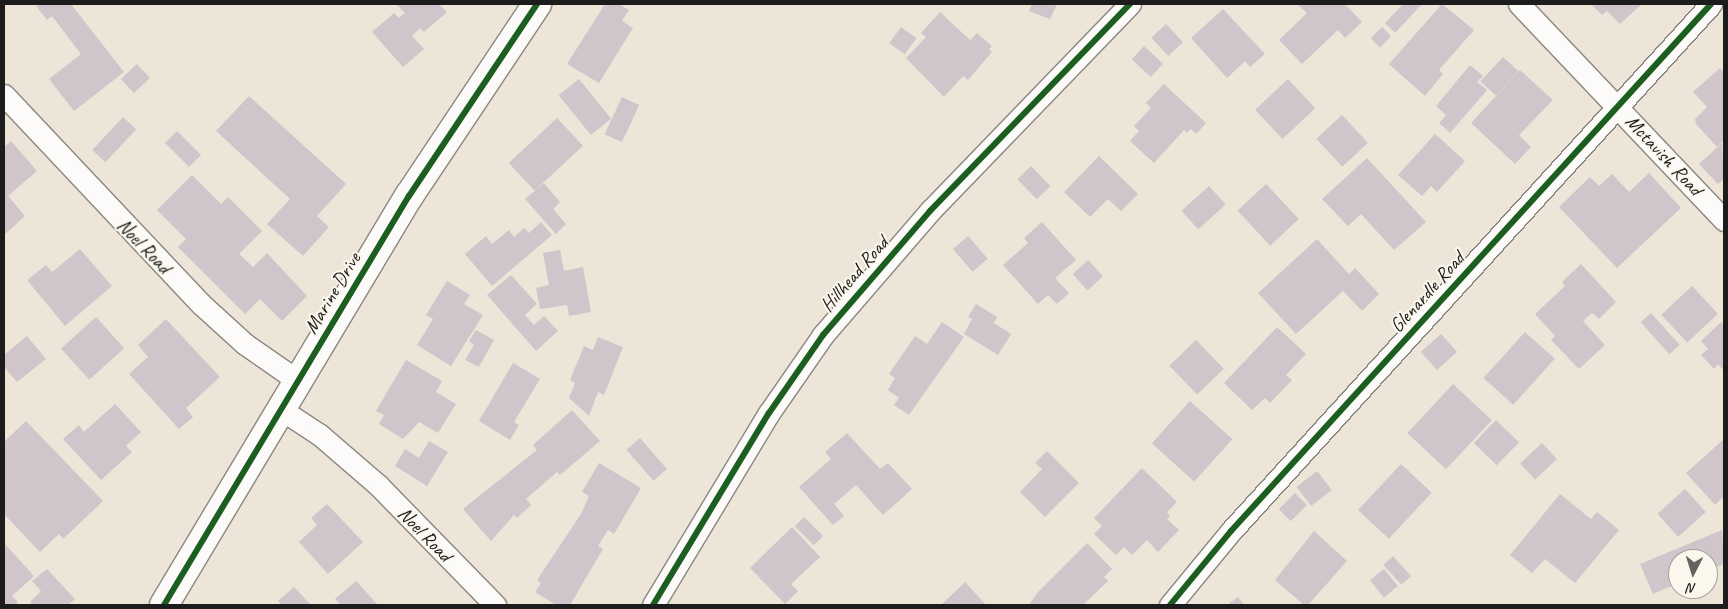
<!DOCTYPE html>
<html>
<head>
<meta charset="utf-8">
<style>
  body { margin:0 }
  #map { position:relative; width:1728px; height:609px; overflow:hidden; background:#ede5d8; font-family:Caveat,sans-serif }
  div>[style] { position:absolute }
  [style*='--x'] { left:calc(var(--x)*1px); top:calc(var(--y)*1px); width:calc(var(--w)*1px); rotate:calc(var(--a)*1deg) }
  .building>* { inset:0; background:#cfc5cb; transform-origin:0 0 }
  .roads { filter:drop-shadow(1px 0 #8b8781) drop-shadow(-1px 0 #8b8781) drop-shadow(0 1px #8b8781) drop-shadow(0 -1px #8b8781) }
  .street>* { height:21px; margin:-10.5px; padding:0 10.5px; transform-origin:10.5px; border-radius:10.5px; background:#fcfbf9 }
  .secondary>* { height:28px; margin:-14px; padding:0 14px; transform-origin:14px; border-radius:14px; background:#fcfbf9 }
  .cycleway>* { height:6px; margin:-3px; padding:0 3px; transform-origin:3px; border-radius:3px; background:#1b5e20 }
  span { translate:-50% -50%; white-space:nowrap; text-align:center; line-height:1.15; -webkit-text-stroke:4px #fbf7ec; paint-order:stroke }
  .street-label { font-size:20px; color:#1c1c1c }
  .frame { position:absolute; inset:0; border:5px solid #1c1c1c; pointer-events:none }
  .north { position:absolute; left:1668px; top:549px; width:50px; height:50px; box-sizing:border-box; background:#fbf7ec; border:1px solid #a29f99; border-radius:50%; rotate:185deg; font-size:14px; font-weight:700; line-height:20px; text-align:center; color:#1c1c1c }
  .north::after { content:''; display:block; margin:auto; width:18px; height:22px; background:#65625e; clip-path:polygon(50% 0,100% 100%,50% 72%,0 100%) }
</style>
</head>
<body>
<div id="map">
  <div class="building">
    <div style="clip-path:polygon(40px 4px,71px 4px,124px 72px,74px 111px,49px 79px,81px 54px,52px 16px,47px 20px,36px 6px)"></div>
    <div style="clip-path:polygon(396px 4px,439px 4px,447px 12px,424px 32px,420px 28px,412px 36px,424px 49px,403px 67px,372px 32px,394px 13px,399px 18px,405px 13px)"></div>
    <div style="clip-path:polygon(605px 4px,619px 4px,629px 10px,622px 21px,633px 28px,599px 83px,567px 64px)"></div>
    <div style="clip-path:polygon(1032px 4px,1057px 4px,1050px 19px,1029px 11px)"></div>
    <div style="clip-path:polygon(1297px 4px,1345px 4px,1362px 22px,1345px 38px,1338px 30px,1302px 64px,1279px 40px,1307px 13px)"></div>
    <div style="clip-path:polygon(1403px 4px,1422px 4px,1395px 33px,1385px 23px)"></div>
    <div style="clip-path:polygon(1442px 4px,1474px 30px,1439px 70px,1443px 74px,1425px 96px,1389px 64px)"></div>
    <div style="clip-path:polygon(1591px 4px,1642px 4px,1620px 24px,1607px 11px,1602px 15px)"></div>
    <div style="clip-path:polygon(1223px 9px,1265px 54px,1250px 67px,1245px 61px,1227px 78px,1191px 38px)"></div>
    <div style="clip-path:polygon(940px 12px,970px 40px,977px 33px,992px 46px,989px 49px,992px 52px,968px 80px,963px 76px,944px 97px,906px 58px,926px 37px,921px 33px)"></div>
    <div style="left:1166px;top:24px;width:25px;height:20px;rotate:47deg"></div>
    <div style="left:901px;top:27px;width:19px;height:20px;rotate:36deg"></div>
    <div style="left:1382px;top:27px;width:13px;height:16px;rotate:45deg"></div>
    <div style="left:1144px;top:46px;width:26px;height:18px;rotate:43deg"></div>
    <div style="left:1503px;top:57px;width:21px;height:33px;rotate:43deg"></div>
    <div style="left:137px;top:64px;width:19px;height:22px;rotate:47deg"></div>
    <div style="clip-path:polygon(1470px 65px,1483px 76px,1477px 82px,1487px 90px,1450px 133px,1439px 123px,1446px 115px,1436px 106px)"></div>
    <div style="clip-path:polygon(1720px 68px,1724px 73px,1724px 140px,1717px 147px,1696px 124px,1695px 119px,1707px 107px,1693px 92px)"></div>
    <div style="clip-path:polygon(1520px 70px,1553px 100px,1519px 135px,1531px 147px,1515px 164px,1471px 123px)"></div>
    <div style="left:579px;top:79px;width:51px;height:26px;rotate:51deg"></div>
    <div style="left:1288px;top:79px;width:40px;height:45px;rotate:47deg"></div>
    <div style="clip-path:polygon(1164px 84px,1206px 123px,1196px 134px,1191px 129px,1187px 133px,1184px 130px,1154px 163px,1130px 141px,1139px 131px,1134px 126px,1151px 108px,1146px 103px)"></div>
    <div style="clip-path:polygon(249px 96px,346px 184px,317px 216px,329px 227px,303px 256px,267px 224px,290px 199px,216px 131px)"></div>
    <div style="left:622px;top:97px;width:19px;height:41px;rotate:25deg"></div>
    <div style="left:1342px;top:115px;width:38px;height:35px;rotate:47deg"></div>
    <div style="left:123px;top:117px;width:18px;height:45px;rotate:43deg"></div>
    <div style="left:557px;top:118px;width:38px;height:66px;rotate:47deg"></div>
    <div style="left:177px;top:131px;width:34px;height:17px;rotate:45deg"></div>
    <div style="clip-path:polygon(1435px 134px,1465px 161px,1437px 192px,1431px 186px,1422px 196px,1398px 175px)"></div>
    <div style="clip-path:polygon(11px 141px,37px 171px,8px 196px,25px 216px,4px 235px,4px 147px)"></div>
    <div style="clip-path:polygon(1722px 143px,1724px 179px,1718px 184px,1699px 164px)"></div>
    <div style="clip-path:polygon(1099px 156px,1138px 194px,1121px 211px,1108px 199px,1090px 217px,1064px 192px)"></div>
    <div style="clip-path:polygon(1367px 158px,1426px 222px,1394px 250px,1361px 214px,1348px 226px,1322px 199px)"></div>
    <div style="left:1031px;top:166px;width:28px;height:19px;rotate:46deg"></div>
    <div style="clip-path:polygon(1649px 173px,1681px 208px,1617px 268px,1559px 207px,1590px 177px,1599px 186px,1612px 174px,1629px 192px)"></div>
    <div style="clip-path:polygon(192px 175px,221px 204px,228px 197px,262px 231px,239px 254px,253px 267px,267px 253px,307px 296px,282px 321px,260px 299px,245px 314px,178px 247px,186px 239px,157px 210px)"></div>
    <div style="clip-path:polygon(544px 183px,560px 202px,553px 209px,566px 224px,556px 234px,525px 199px)"></div>
    <div style="left:1266px;top:184px;width:48px;height:39px;rotate:47deg"></div>
    <div style="left:1209px;top:186px;width:25px;height:37px;rotate:48deg"></div>
    <div style="clip-path:polygon(541px 222px,552px 235px,492px 286px,465px 254px,486px 236px,492px 244px,509px 230px,514px 237px,524px 228px,529px 233px)"></div>
    <div style="clip-path:polygon(1042px 222px,1076px 260px,1055px 278px,1069px 293px,1057px 304px,1048px 295px,1038px 304px,1003px 265px,1028px 243px,1024px 238px)"></div>
    <div style="left:968px;top:236px;width:30px;height:20px;rotate:49deg"></div>
    <div style="clip-path:polygon(1317px 239px,1349px 274px,1355px 268px,1379px 294px,1362px 311px,1343px 291px,1296px 334px,1258px 293px)"></div>
    <div style="clip-path:polygon(80px 249px,112px 286px,65px 326px,27px 280px,46px 265px,52px 272px)"></div>
    <div style="clip-path:polygon(560px 250px,564px 271px,583px 267px,591px 312px,569px 316px,567px 305px,540px 309px,536px 288px,549px 285px,543px 253px)"></div>
    <div style="left:1088px;top:260px;width:22px;height:21px;rotate:47deg"></div>
    <div style="clip-path:polygon(1581px 264px,1616px 302px,1599px 319px,1592px 313px,1583px 321px,1605px 345px,1579px 369px,1551px 340px,1555px 336px,1535px 314px,1565px 286px,1562px 282px)"></div>
    <div style="clip-path:polygon(511px 275px,537px 304px,525px 315px,534px 325px,544px 316px,558px 331px,536px 351px,487px 295px)"></div>
    <div style="clip-path:polygon(447px 281px,470px 295px,464px 304px,483px 315px,451px 366px,417px 345px,433px 319px,426px 315px)"></div>
    <div style="left:1692px;top:286px;width:38px;height:42px;rotate:47deg"></div>
    <div style="clip-path:polygon(976px 304px,997px 317px,994px 323px,1011px 334px,998px 355px,964px 334px,972px 319px,968px 317px)"></div>
    <div style="left:1651px;top:313px;width:43px;height:14px;rotate:48deg"></div>
    <div style="left:96px;top:317px;width:42px;height:47px;rotate:48deg"></div>
    <div style="clip-path:polygon(166px 319px,220px 377px,186px 408px,193px 417px,179px 429px,129px 374px,148px 357px,138px 345px)"></div>
    <div style="clip-path:polygon(942px 322px,964px 337px,909px 415px,894px 405px,899px 398px,888px 390px,895px 378px,889px 374px,915px 336px,927px 344px)"></div>
    <div style="clip-path:polygon(1721px 322px,1724px 325px,1724px 371px,1718px 364px,1714px 369px,1701px 355px,1708px 349px,1701px 341px)"></div>
    <div style="clip-path:polygon(1277px 327px,1306px 354px,1286px 375px,1292px 380px,1270px 403px,1265px 398px,1252px 410px,1224px 383px)"></div>
    <div style="clip-path:polygon(476px 330px,494px 340px,479px 367px,465px 360px,474px 345px,469px 341px)"></div>
    <div style="left:1525px;top:332px;width:40px;height:62px;rotate:42deg"></div>
    <div style="left:1441px;top:334px;width:24px;height:27px;rotate:48deg"></div>
    <div style="clip-path:polygon(27px 336px,46px 359px,17px 382px,4px 367px,4px 355px)"></div>
    <div style="clip-path:polygon(598px 337px,623px 347px,604px 395px,598px 392px,589px 416px,569px 398px,575px 383px,570px 380px,584px 346px,593px 350px)"></div>
    <div style="left:1196px;top:340px;width:40px;height:37px;rotate:46deg"></div>
    <div style="clip-path:polygon(406px 360px,442px 381px,436px 392px,456px 404px,438px 433px,419px 422px,403px 439px,379px 424px,384px 415px,376px 411px)"></div>
    <div style="clip-path:polygon(513px 363px,540px 379px,514px 422px,519px 425px,510px 440px,479px 421px)"></div>
    <div style="left:1453px;top:384px;width:53px;height:67px;rotate:43deg"></div>
    <div style="left:1190px;top:401px;width:57px;height:57px;rotate:42deg"></div>
    <div style="clip-path:polygon(115px 404px,141px 432px,126px 446px,132px 452px,101px 480px,63px 439px,79px 425px,84px 432px)"></div>
    <div style="clip-path:polygon(572px 410px,600px 441px,560px 475px,557px 472px,526px 499px,531px 505px,517px 518px,514px 515px,491px 541px,463px 509px,537px 450px,533px 445px)"></div>
    <div style="left:1496px;top:420px;width:32px;height:32px;rotate:44deg"></div>
    <div style="clip-path:polygon(26px 421px,103px 501px,63px 539px,59px 534px,40px 552px,4px 514px,4px 442px)"></div>
    <div style="clip-path:polygon(847px 433px,880px 469px,888px 463px,912px 489px,883px 515px,856px 485px,834px 504px,844px 516px,833px 525px,799px 487px,831px 459px,825px 452px)"></div>
    <div style="left:640px;top:438px;width:41px;height:18px;rotate:49deg"></div>
    <div style="clip-path:polygon(1724px 439px,1724px 496px,1715px 505px,1686px 473px)"></div>
    <div style="clip-path:polygon(429px 441px,448px 452px,427px 486px,395px 466px,405px 449px,419px 458px)"></div>
    <div style="left:1542px;top:443px;width:22px;height:30px;rotate:47deg"></div>
    <div style="clip-path:polygon(1047px 451px,1079px 483px,1045px 517px,1020px 492px,1042px 469px,1035px 463px)"></div>
    <div style="clip-path:polygon(599px 463px,641px 488px,614px 534px,608px 530px,598px 546px,603px 549px,570px 605px,556px 605px,535px 592px,541px 583px,537px 580px,581px 514px,589px 496px,582px 492px)"></div>
    <div style="left:1401px;top:464px;width:42px;height:63px;rotate:43deg"></div>
    <div style="clip-path:polygon(1142px 468px,1177px 502px,1167px 512px,1170px 516px,1167px 519px,1179px 530px,1158px 552px,1147px 540px,1132px 555px,1124px 547px,1116px 555px,1094px 534px,1102px 526px,1094px 518px)"></div>
    <div style="left:1317px;top:471px;width:24px;height:26px;rotate:52deg"></div>
    <div style="left:1685px;top:489px;width:31px;height:37px;rotate:48deg"></div>
    <div style="left:1295px;top:493px;width:17px;height:23px;rotate:45deg"></div>
    <div style="clip-path:polygon(1560px 494px,1591px 519px,1597px 512px,1619px 530px,1575px 583px,1545px 559px,1532px 573px,1510px 555px)"></div>
    <div style="clip-path:polygon(327px 504px,363px 542px,328px 574px,299px 542px,317px 525px,311px 518px)"></div>
    <div style="left:804px;top:517px;width:27px;height:13px;rotate:45deg"></div>
    <div style="clip-path:polygon(792px 527px,820px 557px,791px 584px,798px 591px,785px 604px,750px 568px)"></div>
    <div style="clip-path:polygon(1722px 530px,1724px 564px,1708px 570px,1708px 559px,1678px 559px,1678px 583px,1653px 594px,1640px 564px)"></div>
    <div style="clip-path:polygon(1314px 531px,1347px 561px,1308px 605px,1304px 605px,1275px 580px)"></div>
    <div style="clip-path:polygon(4px 543px,34px 576px,12px 596px,18px 602px,15px 605px,4px 605px)"></div>
    <div style="clip-path:polygon(1087px 543px,1112px 569px,1104px 577px,1108px 581px,1083px 605px,1032px 605px,1030px 603px,1039px 591px)"></div>
    <div style="left:1393px;top:556px;width:27px;height:13px;rotate:48deg"></div>
    <div style="clip-path:polygon(47px 569px,75px 599px,68px 605px,33px 605px,30px 602px,41px 591px,32px 581px)"></div>
    <div style="left:1384px;top:569px;width:22px;height:18px;rotate:51deg"></div>
    <div style="clip-path:polygon(356px 581px,378px 605px,341px 605px,335px 599px)"></div>
    <div style="clip-path:polygon(965px 582px,986px 605px,941px 605px)"></div>
    <div style="clip-path:polygon(294px 587px,311px 605px,282px 605px,278px 601px)"></div>
    <div style="clip-path:polygon(1238px 597px,1244px 605px,1227px 605px)"></div>
  </div>
  <div class="roads">
    <div class="street">
      <div style="--x:1519;--y:4;--w:298;--a:46.5"></div>
      <div style="--x:4;--y:95;--w:287;--a:46.7"></div>
      <div style="--x:201;--y:304;--w:59;--a:42.3"></div>
      <div style="--x:245;--y:344;--w:65;--a:34.9"></div>
      <div style="--x:282;--y:410;--w:45;--a:33.3"></div>
      <div style="--x:320;--y:435;--w:77;--a:40.8"></div>
      <div style="--x:378;--y:485;--w:168;--a:45.7"></div>
      <div style="--x:653;--y:605;--w:224;--a:-58.9"></div>
      <div style="--x:769;--y:413;--w:95;--a:-55.3"></div>
      <div style="--x:823;--y:335;--w:164;--a:-49.2"></div>
      <div style="--x:930;--y:211;--w:288;--a:-46"></div>
      <div style="--x:1170;--y:605;--w:96;--a:-50.5"></div>
      <div style="--x:1231;--y:531;--w:713;--a:-47.67"></div>
    </div>
    <div class="secondary">
      <div style="--x:164;--y:605;--w:477;--a:-59.1"></div>
      <div style="--x:409;--y:196;--w:231;--a:-56.3"></div>
    </div>
  </div>
  <div class="cycleway">
    <div style="--x:164;--y:605;--w:477;--a:-59.1"></div>
    <div style="--x:409;--y:196;--w:231;--a:-56.3"></div>
    <div style="--x:653;--y:605;--w:224;--a:-58.9"></div>
    <div style="--x:769;--y:413;--w:95;--a:-55.3"></div>
    <div style="--x:823;--y:335;--w:164;--a:-49.2"></div>
    <div style="--x:930;--y:211;--w:288;--a:-46"></div>
    <div style="--x:1170;--y:605;--w:96;--a:-50.5"></div>
    <div style="--x:1231;--y:531;--w:713;--a:-47.67"></div>
  </div>
  <div class="street-label">
    <span style="left:1664px;top:155px;rotate:47deg">Mctavish Road</span>
    <span style="left:144px;top:246px;rotate:46deg">Noel Road</span>
    <span style="left:854px;top:274px;rotate:-49deg">Hillhead Road</span>
    <span style="left:1427px;top:292px;rotate:-48deg">Glenardle Road</span>
    <span style="left:332px;top:293px;rotate:-59deg">Marine Drive</span>
    <span style="left:425px;top:534px;rotate:46deg">Noel Road</span>
  </div>
  <div class="frame"></div>
  <div class="north">N</div>
</div>
</body>
</html>
